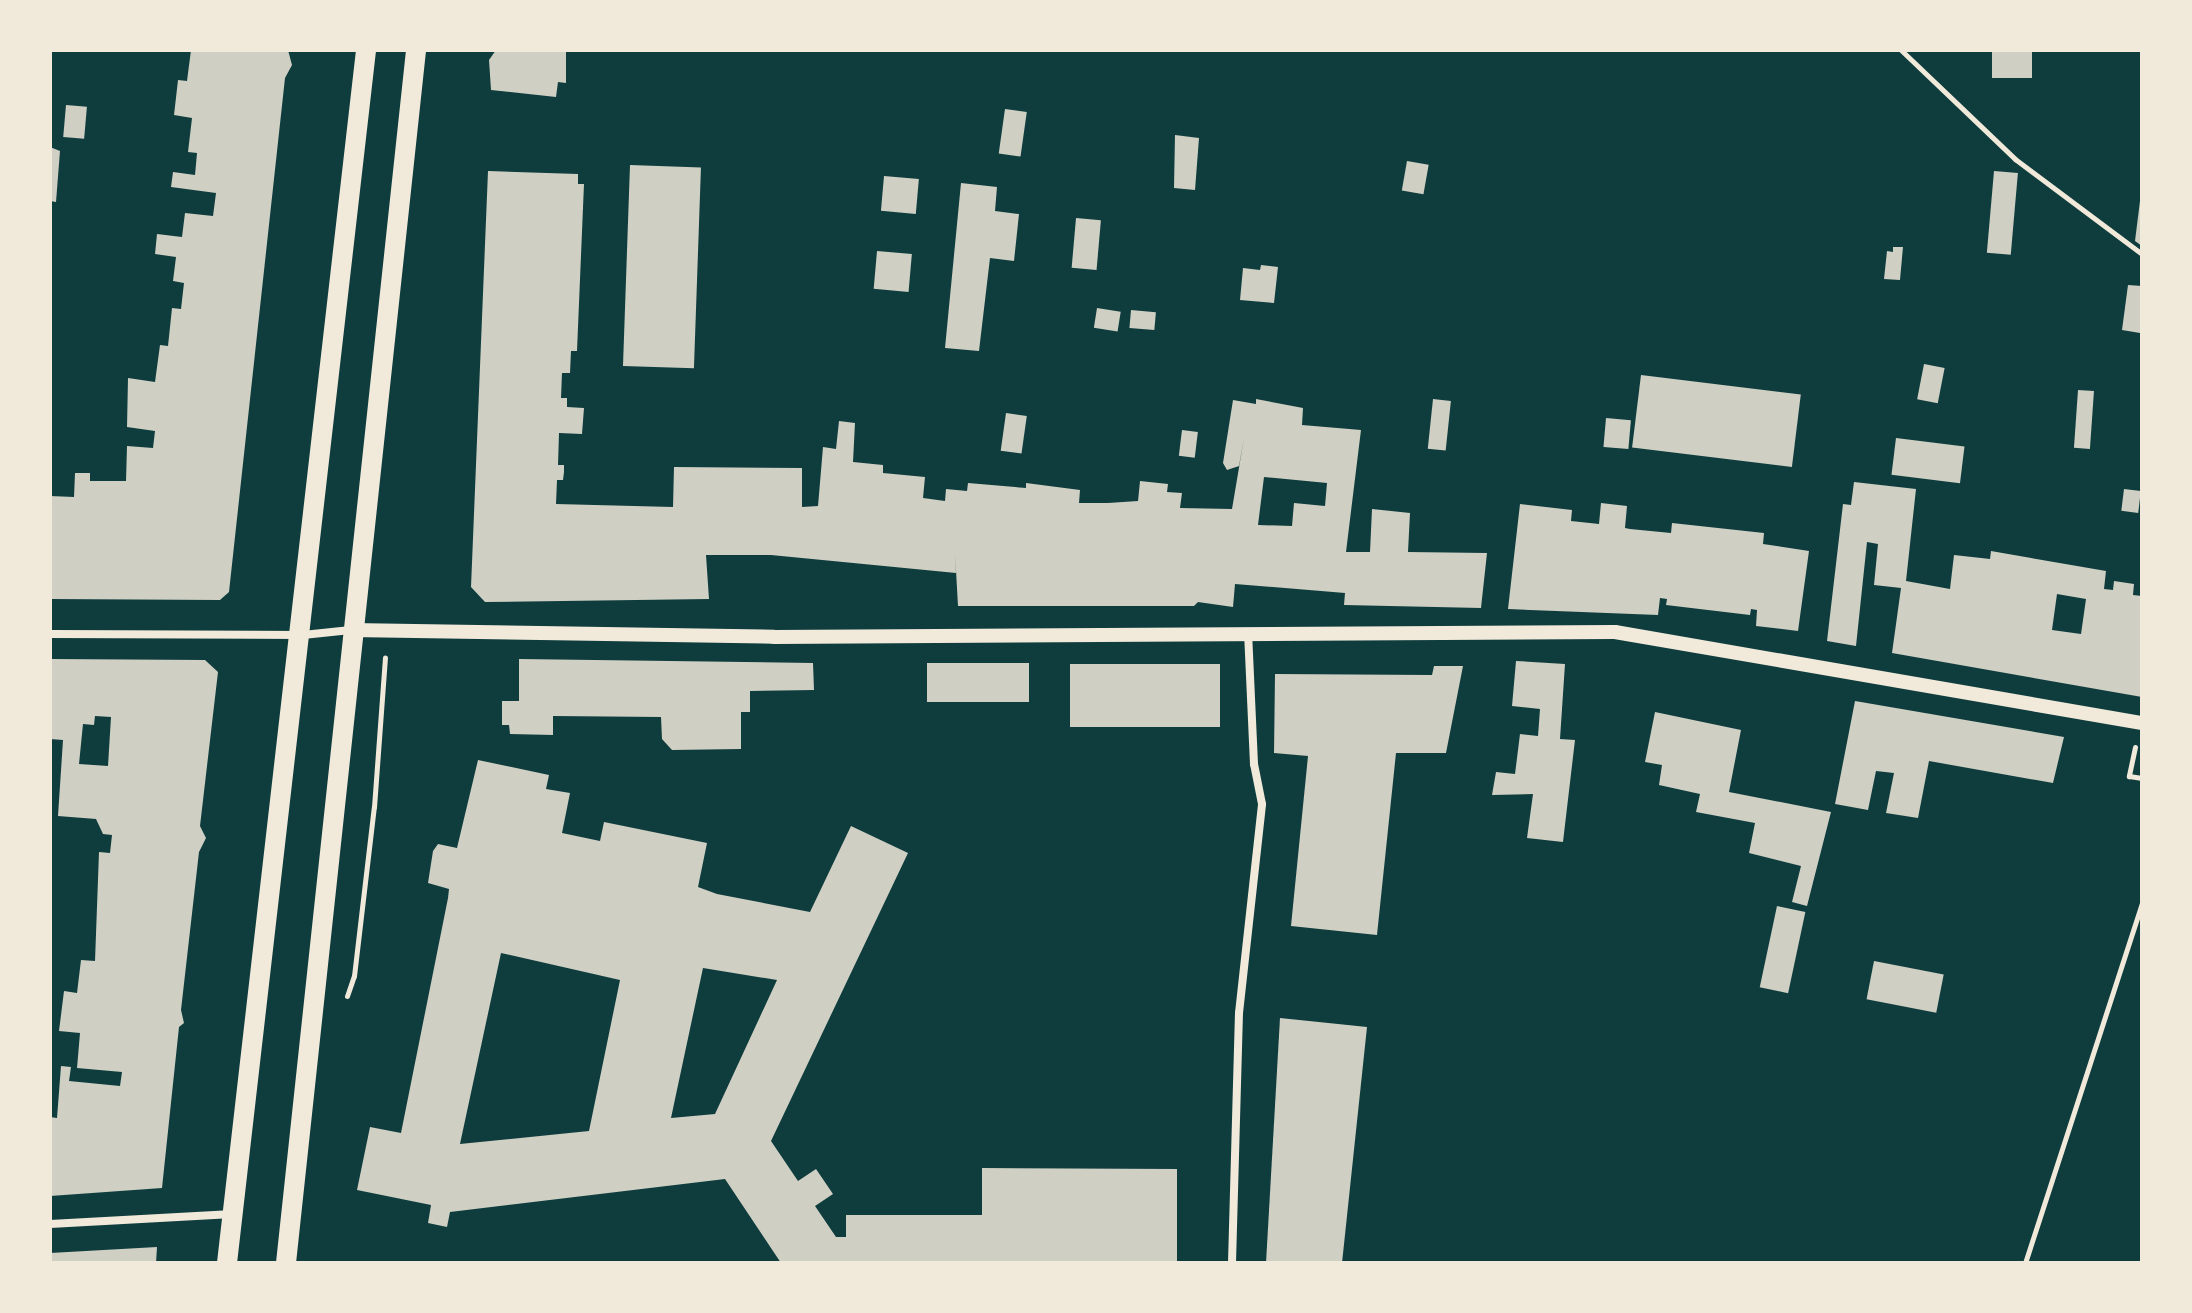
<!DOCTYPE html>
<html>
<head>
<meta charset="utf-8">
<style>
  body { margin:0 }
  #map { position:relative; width:2192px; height:1313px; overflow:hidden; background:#0f3d3e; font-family:"Varela Round",sans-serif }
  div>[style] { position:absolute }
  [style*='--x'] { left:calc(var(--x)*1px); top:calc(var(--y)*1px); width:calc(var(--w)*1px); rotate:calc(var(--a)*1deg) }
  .building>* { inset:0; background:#cfcfc3; transform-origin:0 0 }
  .path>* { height:5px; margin:-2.5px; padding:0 2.5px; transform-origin:2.5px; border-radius:2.5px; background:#f1e9da }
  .minor>* { height:8px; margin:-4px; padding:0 4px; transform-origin:4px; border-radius:4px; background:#f1e9da }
  .tertiary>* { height:14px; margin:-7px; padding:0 7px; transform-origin:7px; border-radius:7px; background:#f1e9da }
  .primary>* { height:20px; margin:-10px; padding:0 10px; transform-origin:10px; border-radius:10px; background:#f1e9da }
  span { translate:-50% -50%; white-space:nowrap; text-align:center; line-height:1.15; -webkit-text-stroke:7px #f1e9da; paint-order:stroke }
  .frame { position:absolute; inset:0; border:52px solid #f1e9da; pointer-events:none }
</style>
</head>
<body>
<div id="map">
  <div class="building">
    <div style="clip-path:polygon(191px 50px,288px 50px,292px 65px,285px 78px,229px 592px,220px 600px,50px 599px,50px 496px,74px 497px,75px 473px,90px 473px,90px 481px,126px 481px,127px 446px,153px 448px,155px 431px,127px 427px,128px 378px,155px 382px,160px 345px,168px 346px,172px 308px,181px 309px,184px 283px,173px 281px,176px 257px,155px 254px,157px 234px,182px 237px,185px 213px,213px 216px,216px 193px,171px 187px,173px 172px,195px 175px,197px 153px,188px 152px,192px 118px,174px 115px,178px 80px,187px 81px)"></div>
    <div style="clip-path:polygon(496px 50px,566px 50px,566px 83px,558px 82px,556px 97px,491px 90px,489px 60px)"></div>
    <div style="left:1992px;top:50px;width:40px;height:28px"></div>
    <div style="left:66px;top:105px;width:21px;height:32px;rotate:5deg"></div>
    <div style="left:1005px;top:109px;width:22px;height:45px;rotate:8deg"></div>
    <div style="clip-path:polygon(1175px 135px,1199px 138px,1195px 190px,1174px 188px)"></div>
    <div style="clip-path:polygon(50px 147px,60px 151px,56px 202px,50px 201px)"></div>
    <div style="left:1407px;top:161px;width:22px;height:30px;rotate:10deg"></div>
    <div style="left:630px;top:165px;width:71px;height:201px;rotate:2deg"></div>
    <div style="clip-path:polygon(evenodd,488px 171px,578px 174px,578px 184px,584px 184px,577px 351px,571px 351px,570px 373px,562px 373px,561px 398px,567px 398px,567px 407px,584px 408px,582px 434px,559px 433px,558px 465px,564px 465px,564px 472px,563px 480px,557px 480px,556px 504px,673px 507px,674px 467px,802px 468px,802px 507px,818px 506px,823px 447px,836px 449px,839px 421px,855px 423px,853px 462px,883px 465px,883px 473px,925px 477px,923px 498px,945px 501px,946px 489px,967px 491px,968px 483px,1026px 488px,1026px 483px,1080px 490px,1079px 503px,1108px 503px,1138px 501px,1140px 481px,1168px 484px,1167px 492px,1182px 493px,1180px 508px,1232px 509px,1244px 438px,1239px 466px,1227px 470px,1223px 463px,1233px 400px,1256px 404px,1256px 399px,1303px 408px,1302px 425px,1361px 430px,1346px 552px,1370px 552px,1372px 509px,1410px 513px,1408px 552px,1487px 553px,1481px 608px,1344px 605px,1345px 593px,1235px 584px,1233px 607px,1198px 602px,1194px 606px,958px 606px,955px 553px,956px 573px,771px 555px,706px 555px,709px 599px,485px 602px,471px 587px,488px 171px,1264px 477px,1327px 483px,1325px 506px,1294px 503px,1292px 526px,1258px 525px,1264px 477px)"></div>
    <div style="left:1994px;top:171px;width:24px;height:82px;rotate:5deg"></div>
    <div style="left:884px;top:176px;width:35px;height:35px;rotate:5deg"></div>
    <div style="clip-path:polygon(961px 183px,997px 187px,995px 211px,1019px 214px,1014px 261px,990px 258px,979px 351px,945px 348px)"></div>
    <div style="clip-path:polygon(2140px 201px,2142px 201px,2142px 246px,2135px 241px)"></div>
    <div style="left:1076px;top:218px;width:25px;height:50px;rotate:5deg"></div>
    <div style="clip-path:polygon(1893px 247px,1903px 247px,1900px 280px,1884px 279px,1887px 251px,1893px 252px)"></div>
    <div style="left:877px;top:251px;width:35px;height:38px;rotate:5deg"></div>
    <div style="clip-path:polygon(1261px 265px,1278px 267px,1274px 303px,1240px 300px,1243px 268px,1260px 270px)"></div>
    <div style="clip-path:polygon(2128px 285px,2142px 286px,2140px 333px,2122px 330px)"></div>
    <div style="left:1097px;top:308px;width:24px;height:20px;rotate:9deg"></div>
    <div style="left:1131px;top:310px;width:25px;height:18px;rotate:5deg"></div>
    <div style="left:1924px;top:364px;width:21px;height:36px;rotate:11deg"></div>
    <div style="left:1641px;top:375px;width:161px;height:73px;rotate:7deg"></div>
    <div style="left:2078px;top:390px;width:16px;height:58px;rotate:4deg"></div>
    <div style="left:1433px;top:399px;width:18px;height:50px;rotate:6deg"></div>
    <div style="left:1006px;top:413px;width:21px;height:38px;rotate:8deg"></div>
    <div style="left:1606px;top:418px;width:25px;height:29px;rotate:5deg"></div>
    <div style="left:1182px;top:430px;width:16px;height:26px;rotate:7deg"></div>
    <div style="left:1896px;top:438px;width:69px;height:37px;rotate:7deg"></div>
    <div style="clip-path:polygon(evenodd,1854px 482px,1916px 489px,1906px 581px,1950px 589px,1954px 555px,1990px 559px,1991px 551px,2106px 571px,2104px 589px,2113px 590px,2114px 581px,2134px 584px,2133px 595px,2142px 596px,2142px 697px,1892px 653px,1901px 588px,1874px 585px,1878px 544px,1867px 542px,1856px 646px,1827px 641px,1843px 504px,1851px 505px,1854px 482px,2057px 594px,2086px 599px,2081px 634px,2052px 630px,2057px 594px)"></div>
    <div style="left:2124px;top:489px;width:17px;height:22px;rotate:7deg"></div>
    <div style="clip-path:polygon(1601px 503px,1627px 506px,1625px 528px,1630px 529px,1671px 533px,1672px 523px,1764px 533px,1763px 544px,1809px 551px,1798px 631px,1756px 626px,1757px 610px,1751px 609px,1750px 615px,1666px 605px,1667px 599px,1660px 598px,1658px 615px,1508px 609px,1520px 504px,1572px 510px,1571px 521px,1599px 524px)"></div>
    <div style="clip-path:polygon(evenodd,50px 659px,205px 660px,218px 672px,200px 826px,206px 838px,199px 852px,181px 1010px,184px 1023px,179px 1027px,162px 1188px,50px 1196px,50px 1117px,57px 1118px,61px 1066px,71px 1067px,69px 1081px,120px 1086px,122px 1072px,77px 1068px,80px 1033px,59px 1031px,64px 991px,77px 993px,81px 960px,95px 961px,99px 852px,110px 853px,112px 835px,103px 834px,96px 819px,58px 816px,63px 740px,50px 739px,50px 659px,95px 716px,111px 717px,108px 766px,79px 764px,83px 724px,94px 725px,95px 716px)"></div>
    <div style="clip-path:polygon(519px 659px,813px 663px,814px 690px,750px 691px,750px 712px,741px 712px,741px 749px,672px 750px,662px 739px,661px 717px,553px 716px,553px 735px,510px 734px,509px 725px,502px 725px,502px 701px,519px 701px)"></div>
    <div style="clip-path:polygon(1516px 661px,1565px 664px,1560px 739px,1575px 740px,1563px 842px,1527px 838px,1533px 794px,1492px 795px,1496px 772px,1515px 774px,1520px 734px,1538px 736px,1540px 709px,1512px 706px)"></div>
    <div style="left:927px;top:663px;width:102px;height:39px"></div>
    <div style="left:1070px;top:664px;width:150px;height:63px"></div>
    <div style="clip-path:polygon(1434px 666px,1463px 666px,1446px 753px,1396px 753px,1377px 935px,1291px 926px,1308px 756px,1274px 753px,1275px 674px,1432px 675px)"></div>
    <div style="clip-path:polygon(1855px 701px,2064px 737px,2053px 783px,1929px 761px,1918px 818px,1886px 813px,1894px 773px,1876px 771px,1868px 810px,1835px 804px)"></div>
    <div style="clip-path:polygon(1655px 712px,1741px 730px,1729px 792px,1831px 812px,1807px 906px,1792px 902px,1801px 866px,1749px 853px,1755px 823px,1696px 812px,1700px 794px,1659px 785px,1662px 765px,1645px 762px)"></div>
    <div style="clip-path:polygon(evenodd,478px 760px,549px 775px,546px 789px,570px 793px,562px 833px,600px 841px,604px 822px,707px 843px,698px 887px,717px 894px,810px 912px,851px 826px,908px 853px,771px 1141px,798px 1181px,816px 1169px,833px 1194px,815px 1206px,836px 1237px,846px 1237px,846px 1215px,982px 1215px,982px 1168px,1177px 1169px,1177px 1263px,781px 1263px,725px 1179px,450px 1212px,447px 1227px,428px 1223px,431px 1205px,357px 1190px,370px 1127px,401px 1133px,448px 898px,449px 889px,428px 883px,433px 851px,438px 844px,457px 848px,478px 760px,501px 953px,620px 980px,589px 1131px,460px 1144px,501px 953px,478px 760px,703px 968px,777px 980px,715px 1114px,671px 1118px,703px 968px)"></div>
    <div style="left:1777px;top:906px;width:29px;height:83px;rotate:12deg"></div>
    <div style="left:1874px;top:961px;width:71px;height:39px;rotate:11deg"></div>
    <div style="clip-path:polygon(1280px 1018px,1367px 1027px,1342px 1263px,1266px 1263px)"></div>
    <div style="clip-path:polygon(157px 1247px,156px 1263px,50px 1263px,50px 1253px)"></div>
  </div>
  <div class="path">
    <div style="--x:1901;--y:50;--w:158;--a:43.7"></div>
    <div style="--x:2015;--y:159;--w:159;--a:36.8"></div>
    <div style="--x:2135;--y:747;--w:30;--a:102"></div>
    <div style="--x:2129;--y:776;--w:13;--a:9"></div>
    <div style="--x:347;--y:996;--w:21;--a:-71"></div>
    <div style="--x:354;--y:976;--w:170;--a:-83.3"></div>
    <div style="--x:374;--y:807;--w:150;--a:-85.8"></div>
    <div style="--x:2025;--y:1263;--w:379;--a:-72"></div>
  </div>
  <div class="minor">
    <div style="--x:50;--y:634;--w:253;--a:0.2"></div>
    <div style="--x:303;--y:635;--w:48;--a:-5.9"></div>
    <div style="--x:50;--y:1224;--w:183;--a:-3.1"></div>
    <div style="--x:1232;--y:1263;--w:250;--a:-88.4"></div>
    <div style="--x:1239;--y:1013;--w:210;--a:-83.7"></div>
    <div style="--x:1262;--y:804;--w:41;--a:-101.3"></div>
    <div style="--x:1254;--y:764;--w:130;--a:-92.6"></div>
  </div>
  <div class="tertiary">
    <div style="--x:351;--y:630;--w:423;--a:0.9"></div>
    <div style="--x:774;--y:637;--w:841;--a:-0.34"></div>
    <div style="--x:1615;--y:632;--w:535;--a:9.8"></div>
  </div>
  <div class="primary">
    <div style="--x:227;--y:1263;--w:1221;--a:-83.46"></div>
    <div style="--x:286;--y:1263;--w:1220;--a:-83.88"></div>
  </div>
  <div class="frame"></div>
</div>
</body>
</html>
